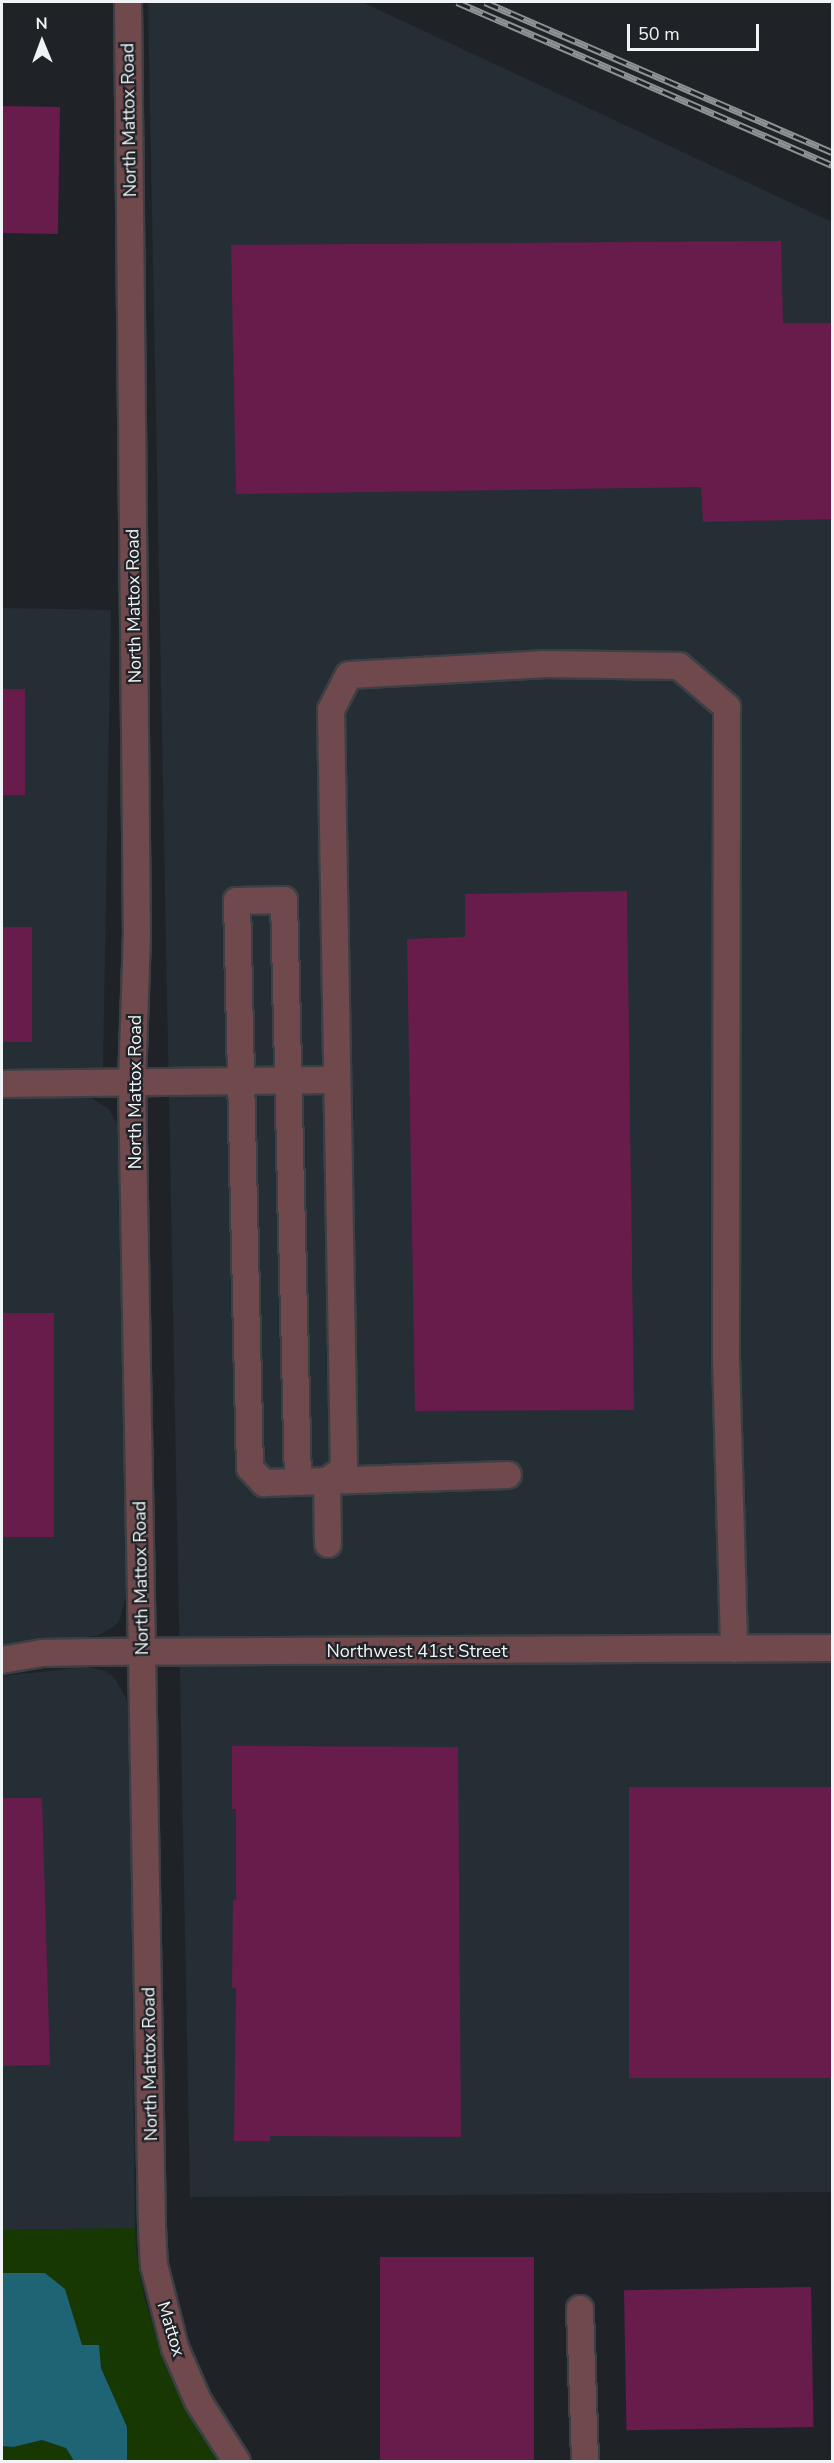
<!DOCTYPE html>
<html>
<head>
<meta charset="utf-8">
<style>
  body { margin:0 }
  #map { position:relative; width:834px; height:2463px; overflow:hidden; background:#1f2327; font-family:"Nunito Sans",sans-serif }
  div>[style] { position:absolute }
  [style*='--x'] { left:calc(var(--x)*1px); top:calc(var(--y)*1px); width:calc(var(--w)*1px); rotate:calc(var(--a)*1deg) }
  .built>* { inset:0; background:#252e35; transform-origin:0 0 }
  .green>* { inset:0; background:#173803 }
  .water>* { inset:0; background:#1e6474 }
  .building>* { inset:0; background:#671c4c; transform-origin:0 0 }
  .roads { filter:drop-shadow(2px 0 #3c4044) drop-shadow(-2px 0 #3c4044) drop-shadow(0 2px #3c4044) drop-shadow(0 -2px #3c4044) }
  .minor>* { height:26px; margin:-13px; padding:0 13px; transform-origin:13px; border-radius:13px; background:#70494d }
  .rail>* { height:7px; margin-top:-3.5px; transform-origin:0; background:repeating-linear-gradient(90deg,#1f2327 0 14px,#8f9295 0 28px); box-sizing:border-box; border-block:2px solid #8f9295 }
  span { translate:-50% -50%; white-space:nowrap; text-align:center; line-height:1.15; -webkit-text-stroke:4.5px #1f2327; paint-order:stroke }
  .street-label { font-size:18px; color:#f1f4f6 }
  .frame { position:absolute; inset:0; border:3px solid #f1f4f6; pointer-events:none }
  .north { position:absolute; left:12px; top:12px; width:60px; height:60px; -webkit-text-stroke:4px #1f2327; paint-order:stroke; rotate:359deg; font-size:16px; font-weight:700; line-height:24px; text-align:center; color:#f1f4f6 }
  .north::after { content:''; display:block; margin:auto; width:21px; height:27px; background:#f1f4f6; clip-path:polygon(50% 0,100% 100%,50% 72%,0 100%) }
  .scale { position:absolute; left:627px; top:24px; width:132px; height:27px; box-sizing:border-box; border:3px solid #f1f4f6; border-top:0; padding-left:8px; font-size:18px; line-height:21px; white-space:nowrap; color:#f1f4f6; -webkit-text-stroke:4px #1f2327; paint-order:stroke }
</style>
</head>
<body>
<div id="map">
  <div class="built">
    <div style="clip-path:polygon(148px 2px,362px 2px,832px 222px,832px 2192px,190px 2197px)"></div>
    <div style="left:2px;top:608px;width:109px;height:460px;rotate:1deg"></div>
    <div style="clip-path:polygon(77px 1096px,91px 1098px,109px 1109px,118px 1126px,122px 1147px,126px 1598px,119px 1621px,113px 1627px,97px 1636px,2px 1646px,2px 1097px)"></div>
    <div style="clip-path:polygon(87px 1667px,105px 1671px,114px 1677px,126px 1698px,129px 1711px,135px 2228px,2px 2230px,2px 1676px)"></div>
  </div>
  <div class="green">
    <div style="clip-path:polygon(135px 2228px,136px 2251px,144px 2297px,166px 2367px,187px 2412px,219px 2461px,127px 2461px,127px 2427px,101px 2368px,99px 2345px,82px 2345px,65px 2289px,45px 2273px,2px 2273px,2px 2230px)"></div>
    <div style="clip-path:polygon(41px 2440px,66px 2448px,74px 2461px,2px 2461px,2px 2446px,13px 2447px)"></div>
  </div>
  <div class="water">
    <div style="clip-path:polygon(2px 2273px,45px 2273px,65px 2289px,82px 2345px,99px 2345px,101px 2368px,127px 2427px,127px 2461px,74px 2461px,66px 2448px,42px 2440px,13px 2447px,2px 2446px)"></div>
  </div>
  <div class="building">
    <div style="left:60px;top:107px;width:127px;height:58px;rotate:91deg"></div>
    <div style="clip-path:polygon(781px 241px,783px 323px,832px 323px,832px 519px,703px 522px,701px 487px,236px 494px,231px 245px)"></div>
    <div style="left:2px;top:689px;width:23px;height:106px"></div>
    <div style="clip-path:polygon(627px 891px,634px 1410px,415px 1411px,407px 939px,465px 937px,465px 894px)"></div>
    <div style="left:2px;top:927px;width:30px;height:115px"></div>
    <div style="left:54px;top:1313px;width:224px;height:52px;rotate:90deg"></div>
    <div style="clip-path:polygon(232px 1746px,458px 1747px,461px 2137px,270px 2136px,270px 2141px,234px 2141px,236px 1988px,232px 1988px,233px 1900px,236px 1900px,236px 1809px,232px 1809px)"></div>
    <div style="left:629px;top:1787px;width:203px;height:291px"></div>
    <div style="clip-path:polygon(2px 1798px,42px 1798px,50px 2065px,2px 2066px)"></div>
    <div style="left:380px;top:2257px;width:154px;height:205px"></div>
    <div style="left:811px;top:2287px;width:140px;height:187px;rotate:89deg"></div>
  </div>
  <div class="roads">
    <div class="minor">
      <div style="--x:128;--y:2;--w:931;--a:89.45"></div>
      <div style="--x:137;--y:933;--w:149;--a:91.9"></div>
      <div style="--x:132;--y:1082;--w:1146;--a:89"></div>
      <div style="--x:152;--y:2228;--w:37;--a:87"></div>
      <div style="--x:154;--y:2265;--w:86;--a:75.8"></div>
      <div style="--x:175;--y:2348;--w:58;--a:66.5"></div>
      <div style="--x:198;--y:2401;--w:72;--a:57.4"></div>
      <div style="--x:2;--y:1084;--w:335;--a:-0.7"></div>
      <div style="--x:298;--y:1481;--w:581;--a:-91.38"></div>
      <div style="--x:284;--y:900;--w:47;--a:178.8"></div>
      <div style="--x:237;--y:901;--w:567;--a:88.69"></div>
      <div style="--x:250;--y:1468;--w:21;--a:47"></div>
      <div style="--x:264;--y:1483;--w:244;--a:-1.9"></div>
      <div style="--x:328;--y:1544;--w:63;--a:-90.9"></div>
      <div style="--x:327;--y:1481;--w:21;--a:-35"></div>
      <div style="--x:344;--y:1469;--w:759;--a:-90.98"></div>
      <div style="--x:331;--y:710;--w:39;--a:-63"></div>
      <div style="--x:349;--y:675;--w:194;--a:-3.2"></div>
      <div style="--x:543;--y:664;--w:136;--a:0.8"></div>
      <div style="--x:679;--y:666;--w:63;--a:40.5"></div>
      <div style="--x:727;--y:707;--w:651;--a:90.09"></div>
      <div style="--x:726;--y:1358;--w:291;--a:88.4"></div>
      <div style="--x:2;--y:1660;--w:41;--a:-9.9"></div>
      <div style="--x:42;--y:1653;--w:51;--a:-1.1"></div>
      <div style="--x:93;--y:1652;--w:739;--a:-0.31"></div>
      <div style="--x:580;--y:2309;--w:153;--a:88.1"></div>
    </div>
  </div>
  <div class="rail">
    <div style="--x:457;--y:2;--w:409;--a:23.5"></div>
    <div style="--x:485;--y:2;--w:378;--a:23.4"></div>
  </div>
  <div class="street-label">
    <span style="left:129px;top:120px;rotate:-91deg">North Mattox Road</span>
    <span style="left:134px;top:606px;rotate:-91deg">North Mattox Road</span>
    <span style="left:135px;top:1092px;rotate:-90deg">North Mattox Road</span>
    <span style="left:141px;top:1578px;rotate:-91deg">North Mattox Road</span>
    <span style="left:417px;top:1651px">Northwest 41st Street</span>
    <span style="left:150px;top:2064px;rotate:-91deg">North Mattox Road</span>
    <span style="left:171px;top:2329px;rotate:73deg">Mattox</span>
  </div>
  <div class="frame"></div>
  <div class="north">N</div>
  <div class="scale">50 m</div>
</div>
</body>
</html>
